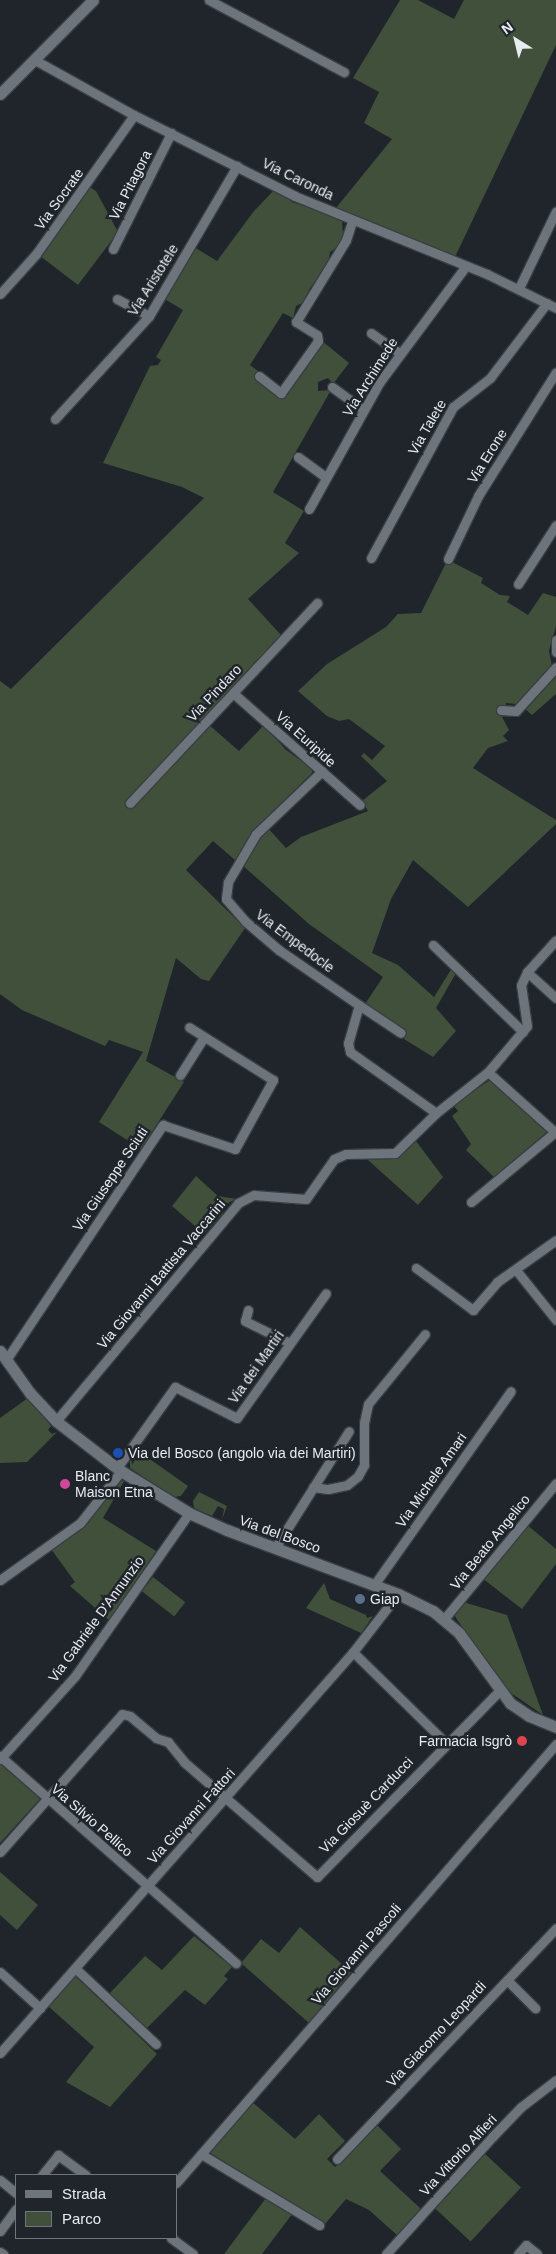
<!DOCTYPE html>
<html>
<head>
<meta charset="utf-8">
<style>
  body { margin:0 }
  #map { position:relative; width:556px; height:2254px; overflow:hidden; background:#1f252a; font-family:Arial,sans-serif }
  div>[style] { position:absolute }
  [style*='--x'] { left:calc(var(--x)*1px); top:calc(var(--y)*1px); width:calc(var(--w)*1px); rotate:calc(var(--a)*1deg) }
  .green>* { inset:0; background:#40503b; transform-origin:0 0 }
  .roads { filter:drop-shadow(1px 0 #3a3f44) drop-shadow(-1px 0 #3a3f44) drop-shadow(0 1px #3a3f44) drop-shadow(0 -1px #3a3f44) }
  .street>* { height:9px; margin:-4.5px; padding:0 4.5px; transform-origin:4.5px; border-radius:4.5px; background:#6e747b }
  .secondary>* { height:11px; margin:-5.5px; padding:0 5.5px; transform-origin:5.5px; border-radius:5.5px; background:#6e747b }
  .dots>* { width:14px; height:14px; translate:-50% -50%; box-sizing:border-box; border:2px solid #1f252a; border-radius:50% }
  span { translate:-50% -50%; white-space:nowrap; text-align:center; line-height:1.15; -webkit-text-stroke:5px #1f252a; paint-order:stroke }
  .street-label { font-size:14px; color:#e8ecf0 }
  .poi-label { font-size:14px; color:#e8ecf0 }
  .left { translate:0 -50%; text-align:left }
  .right { translate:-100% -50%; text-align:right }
  .legend { position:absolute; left:15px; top:2174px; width:162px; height:65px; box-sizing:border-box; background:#1f252a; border:1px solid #6f7579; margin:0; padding:6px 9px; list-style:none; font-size:15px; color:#e8ecf0 }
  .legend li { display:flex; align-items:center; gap:10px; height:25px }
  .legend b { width:25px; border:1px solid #6f7579 }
  .north { position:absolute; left:491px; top:15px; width:50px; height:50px; -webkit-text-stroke:4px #1f252a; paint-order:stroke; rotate:324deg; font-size:14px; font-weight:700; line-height:20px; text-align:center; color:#e8ecf0 }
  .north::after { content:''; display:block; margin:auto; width:18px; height:22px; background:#e8ecf0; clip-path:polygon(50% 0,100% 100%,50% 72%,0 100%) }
</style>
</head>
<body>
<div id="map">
  <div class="green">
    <div style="clip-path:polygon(400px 0,418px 0,454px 19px,464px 0,556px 0,556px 45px,455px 257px,336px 208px,392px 139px,364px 123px,379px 92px,353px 78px)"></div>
    <div style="clip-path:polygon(88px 186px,96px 191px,118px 232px,78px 285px,40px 256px)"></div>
    <div style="clip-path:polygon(277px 187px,292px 202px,342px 219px,343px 234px,339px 246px,330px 252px,328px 264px,310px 288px,304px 302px,296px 306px,293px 318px,283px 313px,250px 365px,258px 371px,255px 376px,283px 399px,322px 341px,349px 363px,333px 384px,328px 378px,318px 382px,318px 391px,331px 390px,273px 492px,304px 511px,285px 543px,299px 553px,248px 599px,281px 635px,127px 803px,132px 807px,208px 724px,239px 751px,264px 725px,285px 749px,312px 769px,312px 773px,257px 827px,235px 860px,213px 841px,186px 870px,245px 928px,209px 981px,201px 979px,176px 958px,146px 1061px,184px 1082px,141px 1149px,99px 1122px,143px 1052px,109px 1040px,105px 1046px,22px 1010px,0 994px,0 681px,11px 689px,204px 498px,182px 487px,103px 463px,150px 366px,158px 365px,161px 360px,156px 357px,183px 310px,163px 298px,194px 247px,217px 261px,254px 211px)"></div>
    <div style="clip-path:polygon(452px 562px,483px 578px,481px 583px,500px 595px,510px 596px,507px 602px,528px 615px,543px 593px,556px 597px,556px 626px,549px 651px,552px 666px,517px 704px,506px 703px,505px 715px,502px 717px,509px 730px,503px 736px,508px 741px,488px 748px,473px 768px,556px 820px,556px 824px,468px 907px,413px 860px,391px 899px,372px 953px,398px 965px,434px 997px,452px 968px,456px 973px,436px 1008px,456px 1031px,433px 1057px,404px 1039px,407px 1033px,365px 1004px,383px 977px,309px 924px,242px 865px,266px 826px,286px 848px,301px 837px,368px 811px,362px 801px,387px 781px,361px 756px,364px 753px,372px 760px,385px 746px,349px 719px,339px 721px,327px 716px,298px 691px,327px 664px,386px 627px,398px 614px,421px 613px,446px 563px)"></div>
    <div style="clip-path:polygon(556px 673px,556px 694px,532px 715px,524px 708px)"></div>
    <div style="clip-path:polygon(490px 1080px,548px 1131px,494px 1177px,466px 1150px,471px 1144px,452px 1116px,458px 1111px,453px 1105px)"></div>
    <div style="clip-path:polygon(413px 1137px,443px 1177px,418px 1205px,368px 1160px,396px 1157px)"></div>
    <div style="clip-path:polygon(196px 1176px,218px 1196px,236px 1199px,222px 1206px,223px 1213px,204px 1234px,172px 1206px)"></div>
    <div style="clip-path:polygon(28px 1398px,51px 1426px,48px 1430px,52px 1434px,57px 1432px,27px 1462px,0 1463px,0 1418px)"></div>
    <div style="clip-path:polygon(137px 1450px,188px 1486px,181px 1496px,173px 1497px,130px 1468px,130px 1460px)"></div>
    <div style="clip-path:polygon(121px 1480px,124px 1481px,103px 1518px,156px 1551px,109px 1620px,70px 1586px,75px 1582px,51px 1549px,83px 1526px)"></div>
    <div style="clip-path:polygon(199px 1492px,227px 1506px,222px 1520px,224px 1509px,218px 1506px,212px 1516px,194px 1508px,193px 1501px)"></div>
    <div style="clip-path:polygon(526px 1524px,556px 1549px,556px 1564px,522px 1609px,482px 1578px)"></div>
    <div style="left:153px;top:1577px;width:41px;height:18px;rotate:38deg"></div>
    <div style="clip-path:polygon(324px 1583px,330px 1599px,366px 1615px,367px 1618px,373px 1616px,361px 1633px,306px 1608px)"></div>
    <div style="clip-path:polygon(463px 1602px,507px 1615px,543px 1715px,511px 1693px,498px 1678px,456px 1618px,454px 1613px)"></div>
    <div style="clip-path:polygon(1px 1763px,40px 1799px,0 1843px,0 1764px)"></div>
    <div style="clip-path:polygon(0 1872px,38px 1905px,17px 1930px,0 1915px)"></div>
    <div style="clip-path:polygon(300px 1927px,351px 1972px,309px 2023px,241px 1963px,261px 1939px,279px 1953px)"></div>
    <div style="clip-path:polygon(194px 1936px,232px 1967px,224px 1976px,228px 1979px,205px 2005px,185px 1990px,146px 2029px,109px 1994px,145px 1956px,162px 1970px)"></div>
    <div style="clip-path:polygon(75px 1976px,157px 2054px,110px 2107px,66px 2082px,94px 2047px,48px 2006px)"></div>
    <div style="clip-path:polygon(251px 2101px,295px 2139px,319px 2114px,345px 2141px,327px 2159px,335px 2167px,377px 2125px,401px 2149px,380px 2171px,420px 2208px,420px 2212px,397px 2235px,369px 2210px,346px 2199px,325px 2224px,209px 2152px)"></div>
    <div style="left:483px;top:2152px;width:52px;height:74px;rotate:43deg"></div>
    <div style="clip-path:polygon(266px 2198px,293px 2213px,262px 2254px,224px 2254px)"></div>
  </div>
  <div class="roads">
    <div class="street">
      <div style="--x:209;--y:0;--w:153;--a:28.1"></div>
      <div style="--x:35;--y:60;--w:113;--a:29.1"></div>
      <div style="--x:134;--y:115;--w:180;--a:26.7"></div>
      <div style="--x:295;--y:196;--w:207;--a:22.1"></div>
      <div style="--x:487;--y:274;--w:77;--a:26.2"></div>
      <div style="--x:113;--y:249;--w:130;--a:-63.4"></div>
      <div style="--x:519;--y:288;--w:85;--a:-64.3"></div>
      <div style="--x:0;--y:294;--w:54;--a:-48"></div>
      <div style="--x:36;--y:254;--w:170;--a:-54.8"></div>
      <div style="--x:117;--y:299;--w:36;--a:28"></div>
      <div style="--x:371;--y:333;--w:35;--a:35"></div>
      <div style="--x:259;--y:376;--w:28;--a:38"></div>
      <div style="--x:281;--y:393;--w:64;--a:-54.6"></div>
      <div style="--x:318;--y:341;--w:6;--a:-99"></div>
      <div style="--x:317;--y:335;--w:25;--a:-148"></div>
      <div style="--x:296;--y:322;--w:96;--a:-58.6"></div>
      <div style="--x:346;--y:240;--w:19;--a:-72"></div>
      <div style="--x:332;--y:387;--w:39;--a:36"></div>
      <div style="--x:55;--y:419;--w:139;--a:-47.6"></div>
      <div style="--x:149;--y:316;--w:174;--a:-59.6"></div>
      <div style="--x:298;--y:457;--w:34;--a:36"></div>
      <div style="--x:309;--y:509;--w:144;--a:-60.9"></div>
      <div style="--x:379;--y:383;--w:146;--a:-53.4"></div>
      <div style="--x:371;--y:558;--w:172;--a:-61.5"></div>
      <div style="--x:453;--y:407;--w:47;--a:-38.1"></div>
      <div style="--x:490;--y:378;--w:94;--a:-52.8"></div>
      <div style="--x:448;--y:559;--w:70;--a:-64.5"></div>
      <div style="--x:478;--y:496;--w:146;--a:-57.8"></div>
      <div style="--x:518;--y:584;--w:70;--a:-57.2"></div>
      <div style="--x:556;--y:640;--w:12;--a:90"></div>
      <div style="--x:233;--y:693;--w:169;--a:41.4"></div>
      <div style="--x:501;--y:710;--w:15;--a:4"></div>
      <div style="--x:516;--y:711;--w:59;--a:-47.7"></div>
      <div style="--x:322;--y:771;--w:91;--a:136.3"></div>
      <div style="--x:256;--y:834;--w:56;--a:120.3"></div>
      <div style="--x:228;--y:882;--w:17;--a:97"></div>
      <div style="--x:226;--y:899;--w:29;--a:49"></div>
      <div style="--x:245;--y:921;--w:45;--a:40.5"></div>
      <div style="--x:279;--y:950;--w:97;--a:34.5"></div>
      <div style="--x:359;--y:1005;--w:40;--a:106"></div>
      <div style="--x:348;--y:1043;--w:9;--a:77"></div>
      <div style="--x:350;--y:1052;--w:105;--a:35.3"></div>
      <div style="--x:130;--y:803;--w:274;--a:-46.9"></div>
      <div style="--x:433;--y:945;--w:125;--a:44"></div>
      <div style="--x:527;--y:972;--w:39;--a:42"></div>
      <div style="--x:359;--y:1005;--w:50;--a:33.7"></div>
      <div style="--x:488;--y:1072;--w:91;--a:41.9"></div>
      <div style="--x:180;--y:1075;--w:45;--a:-57.7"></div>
      <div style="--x:471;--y:1202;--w:109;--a:-39.8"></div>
      <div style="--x:416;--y:1268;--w:71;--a:36.4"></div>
      <div style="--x:473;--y:1310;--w:37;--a:-49"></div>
      <div style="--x:497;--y:1282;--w:72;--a:-35.4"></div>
      <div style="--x:516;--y:1270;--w:64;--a:51.3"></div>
      <div style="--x:248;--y:1310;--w:11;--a:105"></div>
      <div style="--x:245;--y:1321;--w:50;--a:26.1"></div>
      <div style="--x:6;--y:1360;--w:283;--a:-56.3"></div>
      <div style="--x:163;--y:1125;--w:76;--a:18.4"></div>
      <div style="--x:235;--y:1149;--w:79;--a:-61.2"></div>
      <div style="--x:273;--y:1080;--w:99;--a:-147.8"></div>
      <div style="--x:56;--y:1421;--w:284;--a:-50.1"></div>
      <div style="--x:238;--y:1203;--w:18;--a:-27"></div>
      <div style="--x:254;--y:1195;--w:52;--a:4.4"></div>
      <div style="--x:306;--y:1199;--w:49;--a:-55"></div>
      <div style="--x:334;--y:1159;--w:13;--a:-23"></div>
      <div style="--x:346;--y:1154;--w:49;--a:-1.2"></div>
      <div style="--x:395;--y:1153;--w:57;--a:-44.3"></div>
      <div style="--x:436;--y:1113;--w:66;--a:-38.3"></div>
      <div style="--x:488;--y:1072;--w:60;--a:-49.7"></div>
      <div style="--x:527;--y:1026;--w:41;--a:-98.3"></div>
      <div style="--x:521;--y:985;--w:14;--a:-65"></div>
      <div style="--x:527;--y:972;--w:43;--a:-47.8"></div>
      <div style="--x:117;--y:1468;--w:100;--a:-54.4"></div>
      <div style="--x:175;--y:1387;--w:69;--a:26.6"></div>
      <div style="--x:237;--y:1418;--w:153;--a:-54.5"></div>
      <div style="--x:313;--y:1487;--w:15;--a:8"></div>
      <div style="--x:328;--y:1489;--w:19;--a:-12"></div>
      <div style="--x:347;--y:1485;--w:14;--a:-39"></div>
      <div style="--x:358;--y:1476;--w:13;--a:-61"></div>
      <div style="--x:364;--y:1465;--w:42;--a:-90"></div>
      <div style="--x:364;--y:1423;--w:19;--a:-78"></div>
      <div style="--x:368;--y:1404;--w:90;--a:-50.8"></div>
      <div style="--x:275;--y:1548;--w:138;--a:-57.7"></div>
      <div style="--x:0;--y:1580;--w:98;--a:-35.5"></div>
      <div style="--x:80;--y:1523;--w:66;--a:-51.7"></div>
      <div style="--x:374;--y:1585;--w:237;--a:-54.8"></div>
      <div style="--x:444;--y:1619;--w:176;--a:-50.5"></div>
      <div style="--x:353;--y:1652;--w:130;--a:44.4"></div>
      <div style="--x:0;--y:1756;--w:314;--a:41.3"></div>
      <div style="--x:0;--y:1759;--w:112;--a:-47.9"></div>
      <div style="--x:75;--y:1676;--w:199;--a:-55"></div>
      <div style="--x:0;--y:1852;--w:184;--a:-48.5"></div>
      <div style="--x:122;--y:1714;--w:8;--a:14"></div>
      <div style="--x:130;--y:1716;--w:34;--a:40"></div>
      <div style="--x:156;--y:1738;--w:13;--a:18"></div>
      <div style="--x:168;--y:1742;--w:26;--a:51"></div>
      <div style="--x:184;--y:1762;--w:176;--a:40.8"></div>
      <div style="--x:317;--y:1877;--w:260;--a:-45.6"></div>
      <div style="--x:75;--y:1968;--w:111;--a:43.2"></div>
      <div style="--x:0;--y:1972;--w:54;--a:42"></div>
      <div style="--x:507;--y:1980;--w:40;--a:45"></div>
      <div style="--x:0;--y:2053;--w:534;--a:-48.64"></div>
      <div style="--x:353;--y:1652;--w:73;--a:-52.2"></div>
      <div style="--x:201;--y:2154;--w:138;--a:31"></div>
      <div style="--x:337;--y:2159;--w:318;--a:-46.5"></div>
      <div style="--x:42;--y:2175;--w:26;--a:-51"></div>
      <div style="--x:58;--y:2155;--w:34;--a:36"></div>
      <div style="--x:0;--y:2180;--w:21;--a:39"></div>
      <div style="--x:176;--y:2183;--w:581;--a:-49.12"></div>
      <div style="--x:0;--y:2231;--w:27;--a:-54"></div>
      <div style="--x:171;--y:2238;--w:27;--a:36"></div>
      <div style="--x:0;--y:2252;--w:4;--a:34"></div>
      <div style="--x:386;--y:2254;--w:159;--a:-47.8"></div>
      <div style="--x:493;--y:2136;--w:40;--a:-46"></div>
      <div style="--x:521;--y:2107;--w:44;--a:-37.6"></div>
      <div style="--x:518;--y:2254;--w:12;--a:-48"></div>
      <div style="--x:526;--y:2245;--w:14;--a:39"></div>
    </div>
    <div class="secondary">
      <div style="--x:0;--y:94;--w:132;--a:-45.3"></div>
      <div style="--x:0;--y:1351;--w:52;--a:54.5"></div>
      <div style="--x:30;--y:1393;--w:38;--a:47"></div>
      <div style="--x:56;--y:1421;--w:82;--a:37.6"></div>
      <div style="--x:121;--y:1471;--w:80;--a:31.7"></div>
      <div style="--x:189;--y:1513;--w:42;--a:24.1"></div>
      <div style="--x:227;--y:1530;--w:183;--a:20.5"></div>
      <div style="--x:398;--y:1594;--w:39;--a:26"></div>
      <div style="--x:433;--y:1611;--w:34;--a:40"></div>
      <div style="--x:459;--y:1633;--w:87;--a:53.9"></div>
      <div style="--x:510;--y:1703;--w:23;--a:34"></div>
      <div style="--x:529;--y:1716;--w:29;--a:22"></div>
    </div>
  </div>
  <div class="dots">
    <div style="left:118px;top:1453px;background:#1a4fb4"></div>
    <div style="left:65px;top:1484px;background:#d1479c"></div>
    <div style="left:360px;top:1599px;background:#5c6f8a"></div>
    <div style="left:522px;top:1741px;background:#e0444e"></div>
  </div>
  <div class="street-label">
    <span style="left:298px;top:179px;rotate:26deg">Via Caronda</span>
    <span style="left:130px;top:185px;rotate:-63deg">Via Pitagora</span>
    <span style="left:59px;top:199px;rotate:-54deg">Via Socrate</span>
    <span style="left:153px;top:280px;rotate:-58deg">Via Aristotele</span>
    <span style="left:370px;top:377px;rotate:-58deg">Via Archimede</span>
    <span style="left:427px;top:427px;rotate:-60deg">Via Talete</span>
    <span style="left:487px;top:456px;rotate:-58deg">Via Erone</span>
    <span style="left:214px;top:693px;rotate:-47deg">Via Pindaro</span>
    <span style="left:306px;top:739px;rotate:42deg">Via Euripide</span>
    <span style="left:295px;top:941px;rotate:37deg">Via Empedocle</span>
    <span style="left:110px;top:1179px;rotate:-56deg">Via Giuseppe Sciuti</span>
    <span style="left:161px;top:1274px;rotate:-50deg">Via Giovanni Battista Vaccarini</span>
    <span style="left:256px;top:1367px;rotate:-55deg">Via dei Martiri</span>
    <span style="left:431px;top:1480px;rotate:-55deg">Via Michele Amari</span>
    <span style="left:280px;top:1534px;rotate:20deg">Via del Bosco</span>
    <span style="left:490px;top:1542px;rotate:-51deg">Via Beato Angelico</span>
    <span style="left:96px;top:1619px;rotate:-54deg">Via Gabriele D'Annunzio</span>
    <span style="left:366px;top:1805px;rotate:-46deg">Via Giosuè Carducci</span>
    <span style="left:191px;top:1816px;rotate:-48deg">Via Giovanni Fattori</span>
    <span style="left:92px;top:1820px;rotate:41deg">Via Silvio Pellico</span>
    <span style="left:356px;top:1954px;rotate:-49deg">Via Giovanni Pascoli</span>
    <span style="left:436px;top:2034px;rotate:-47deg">Via Giacomo Leopardi</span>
    <span style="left:458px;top:2155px;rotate:-47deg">Via Vittorio Alfieri</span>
  </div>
  <div class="poi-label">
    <span class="left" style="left:128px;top:1453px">Via del Bosco (angolo via dei Martiri)</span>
    <span class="left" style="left:75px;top:1484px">Blanc<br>Maison Etna</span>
    <span class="left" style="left:370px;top:1599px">Giap</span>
    <span class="right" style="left:512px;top:1741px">Farmacia Isgrò</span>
  </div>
  <ul class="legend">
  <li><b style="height:6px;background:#6e747b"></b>Strada</li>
  <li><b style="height:14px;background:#40503b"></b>Parco</li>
  </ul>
  <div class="north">N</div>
</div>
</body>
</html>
